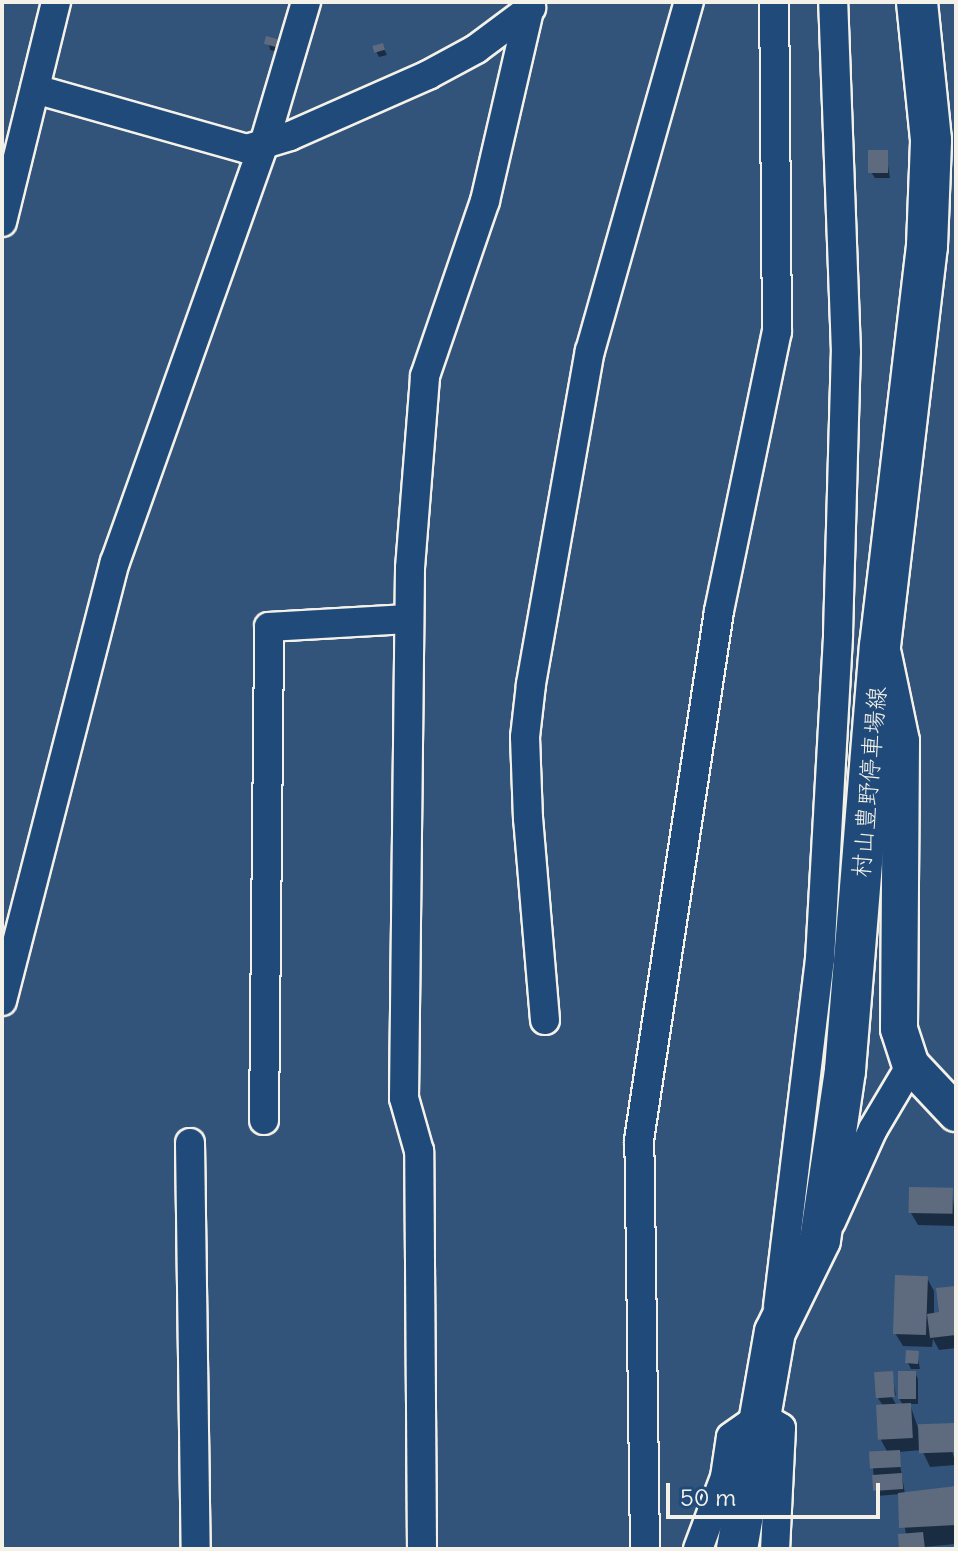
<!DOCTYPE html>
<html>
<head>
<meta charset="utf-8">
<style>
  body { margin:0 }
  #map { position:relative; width:958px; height:1551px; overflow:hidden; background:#32547b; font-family:Delius,"Klee One",sans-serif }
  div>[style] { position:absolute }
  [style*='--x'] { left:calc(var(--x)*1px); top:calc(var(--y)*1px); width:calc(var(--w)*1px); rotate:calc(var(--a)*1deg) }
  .shadow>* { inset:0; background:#0007 }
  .building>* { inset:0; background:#5e6b7e; transform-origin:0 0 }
  .roads { filter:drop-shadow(2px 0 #f4f1e8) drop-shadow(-2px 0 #f4f1e8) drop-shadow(0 2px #f4f1e8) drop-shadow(0 -2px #f4f1e8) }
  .minor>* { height:28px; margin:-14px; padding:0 14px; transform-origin:14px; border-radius:14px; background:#1f4a7a }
  .tertiary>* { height:36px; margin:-18px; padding:0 18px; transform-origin:18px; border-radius:18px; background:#1f4a7a }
  .secondary>* { height:40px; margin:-20px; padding:0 20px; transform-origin:20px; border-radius:20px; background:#1f4a7a }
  span { translate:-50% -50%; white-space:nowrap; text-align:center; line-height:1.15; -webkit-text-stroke:8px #1f4a7a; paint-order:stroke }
  .street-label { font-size:24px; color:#f4f1e8 }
  .frame { position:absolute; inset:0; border:4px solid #f4f1e8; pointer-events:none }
  .scale { position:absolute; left:666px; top:1483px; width:214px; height:36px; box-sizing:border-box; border:4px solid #f4f1e8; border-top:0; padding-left:10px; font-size:24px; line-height:28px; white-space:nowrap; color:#f4f1e8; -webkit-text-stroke:6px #1f4a7a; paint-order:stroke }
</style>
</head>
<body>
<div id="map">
  <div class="shadow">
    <div style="clip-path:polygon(268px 38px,286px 54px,270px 50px)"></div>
    <div style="clip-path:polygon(382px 45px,387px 55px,379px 57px,376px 51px)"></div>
    <div style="clip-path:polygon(886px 152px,890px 178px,875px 178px,871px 172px)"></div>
    <div style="clip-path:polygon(952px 1190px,956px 1226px,918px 1225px,911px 1213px)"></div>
    <div style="clip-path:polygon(927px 1278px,934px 1291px,934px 1315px,941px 1314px,956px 1288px,956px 1348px,939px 1350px,933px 1339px,932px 1347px,903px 1346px,895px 1333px)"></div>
    <div style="clip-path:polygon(917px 1353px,920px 1369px,911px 1369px,908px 1363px)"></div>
    <div style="clip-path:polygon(892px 1373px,896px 1396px,888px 1390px,897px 1406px,903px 1405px,898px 1397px,915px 1373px,918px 1379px,918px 1404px,910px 1404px,918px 1428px,956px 1429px,956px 1446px,950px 1444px,956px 1465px,930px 1467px,922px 1450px,898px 1452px,905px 1494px,956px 1490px,956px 1544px,901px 1549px,906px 1535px,900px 1494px,878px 1496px,875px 1490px,873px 1469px,888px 1453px,881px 1440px,883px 1406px,878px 1398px)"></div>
  </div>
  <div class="building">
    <div style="left:266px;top:36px;width:20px;height:8px;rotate:15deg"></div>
    <div style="left:383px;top:43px;width:7px;height:11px;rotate:74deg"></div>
    <div style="left:868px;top:150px;width:20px;height:23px"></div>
    <div style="left:909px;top:1187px;width:44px;height:26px;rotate:1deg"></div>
    <div style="left:895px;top:1275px;width:33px;height:59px;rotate:2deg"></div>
    <div style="clip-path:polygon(956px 1286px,956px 1335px,930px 1338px,927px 1314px,939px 1312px,936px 1288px)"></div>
    <div style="left:906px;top:1350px;width:13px;height:13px;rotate:4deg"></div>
    <div style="left:893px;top:1371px;width:26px;height:19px;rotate:86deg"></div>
    <div style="left:898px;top:1371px;width:18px;height:28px"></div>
    <div style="left:911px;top:1403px;width:35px;height:35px;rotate:87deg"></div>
    <div style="left:955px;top:1423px;width:29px;height:37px;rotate:88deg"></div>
    <div style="left:900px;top:1450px;width:17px;height:31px;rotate:87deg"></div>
    <div style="left:902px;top:1473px;width:16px;height:30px;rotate:86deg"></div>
    <div style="clip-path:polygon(956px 1486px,956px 1525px,899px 1528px,898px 1493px)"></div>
    <div style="clip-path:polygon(923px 1532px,925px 1549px,899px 1549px,898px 1534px)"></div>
  </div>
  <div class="roads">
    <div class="minor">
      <div style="--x:35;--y:89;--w:220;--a:15.8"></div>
      <div style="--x:247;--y:149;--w:45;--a:-16.8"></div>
      <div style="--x:290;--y:136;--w:151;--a:-23.8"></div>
      <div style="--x:428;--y:75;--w:55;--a:-28.4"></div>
      <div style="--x:476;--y:49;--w:69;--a:-36.7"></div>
      <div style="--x:2;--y:222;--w:227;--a:-76.2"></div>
      <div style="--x:2;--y:1001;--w:453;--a:-75.6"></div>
      <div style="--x:115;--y:562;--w:444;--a:-70.4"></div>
      <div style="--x:264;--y:144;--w:148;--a:-73.5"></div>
      <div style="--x:545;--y:1020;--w:202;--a:-94.8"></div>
      <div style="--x:528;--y:819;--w:82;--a:-92.1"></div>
      <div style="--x:525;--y:737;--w:53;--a:-83.5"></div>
      <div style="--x:531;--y:684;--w:338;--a:-80"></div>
      <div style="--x:590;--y:351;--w:363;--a:-74.2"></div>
      <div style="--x:264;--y:1120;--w:493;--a:-89.4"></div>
      <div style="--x:269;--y:627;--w:138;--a:-3.3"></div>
      <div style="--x:190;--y:1143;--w:406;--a:89.2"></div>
      <div style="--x:831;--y:1222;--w:102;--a:-65.7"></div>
      <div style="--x:873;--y:1129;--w:74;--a:-59.3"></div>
      <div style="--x:778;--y:1306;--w:350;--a:-83.1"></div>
      <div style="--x:820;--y:959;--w:325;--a:-86.8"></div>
      <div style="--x:838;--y:634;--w:282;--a:-88.4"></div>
      <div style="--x:846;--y:352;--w:350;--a:-92.1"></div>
      <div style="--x:422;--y:1549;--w:398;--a:-90.4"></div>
      <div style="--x:419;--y:1151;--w:55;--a:-105.8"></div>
      <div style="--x:404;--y:1098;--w:530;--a:-89.35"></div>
      <div style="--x:410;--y:568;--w:193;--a:-85.5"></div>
      <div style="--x:425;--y:376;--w:185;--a:-71.1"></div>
      <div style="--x:485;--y:201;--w:204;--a:-77"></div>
      <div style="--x:645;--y:1549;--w:409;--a:-90.8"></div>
      <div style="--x:639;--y:1140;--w:535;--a:-81.4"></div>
      <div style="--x:719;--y:611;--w:285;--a:-78.3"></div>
      <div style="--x:777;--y:332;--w:330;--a:-90.5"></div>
      <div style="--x:698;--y:1549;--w:77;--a:-69.4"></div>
      <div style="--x:725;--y:1477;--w:40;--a:-81.5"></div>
      <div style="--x:731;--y:1437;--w:37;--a:-35"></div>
      <div style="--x:761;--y:1416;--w:23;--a:31"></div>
      <div style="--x:781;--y:1428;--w:121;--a:92.8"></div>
    </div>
    <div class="tertiary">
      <div style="--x:883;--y:655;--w:88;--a:78.2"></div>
      <div style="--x:901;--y:741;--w:288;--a:90.4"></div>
      <div style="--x:899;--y:1029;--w:38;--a:72"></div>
      <div style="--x:911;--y:1065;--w:66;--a:46.8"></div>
    </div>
    <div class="secondary">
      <div style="--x:737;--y:1549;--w:220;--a:-80.1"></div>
      <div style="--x:775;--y:1332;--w:102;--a:-63.9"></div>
      <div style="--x:820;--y:1240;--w:172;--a:-81.6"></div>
      <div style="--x:845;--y:1070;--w:425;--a:-85.3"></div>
      <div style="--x:880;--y:646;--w:403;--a:-83.3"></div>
      <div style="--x:927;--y:246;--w:106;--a:-87.8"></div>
      <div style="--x:931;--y:140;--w:139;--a:-95.8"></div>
    </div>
  </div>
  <div class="street-label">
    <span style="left:869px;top:782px;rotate:-85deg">村山豊野停車場線</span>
  </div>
  <div class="frame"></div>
  <div class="scale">50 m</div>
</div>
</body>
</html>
